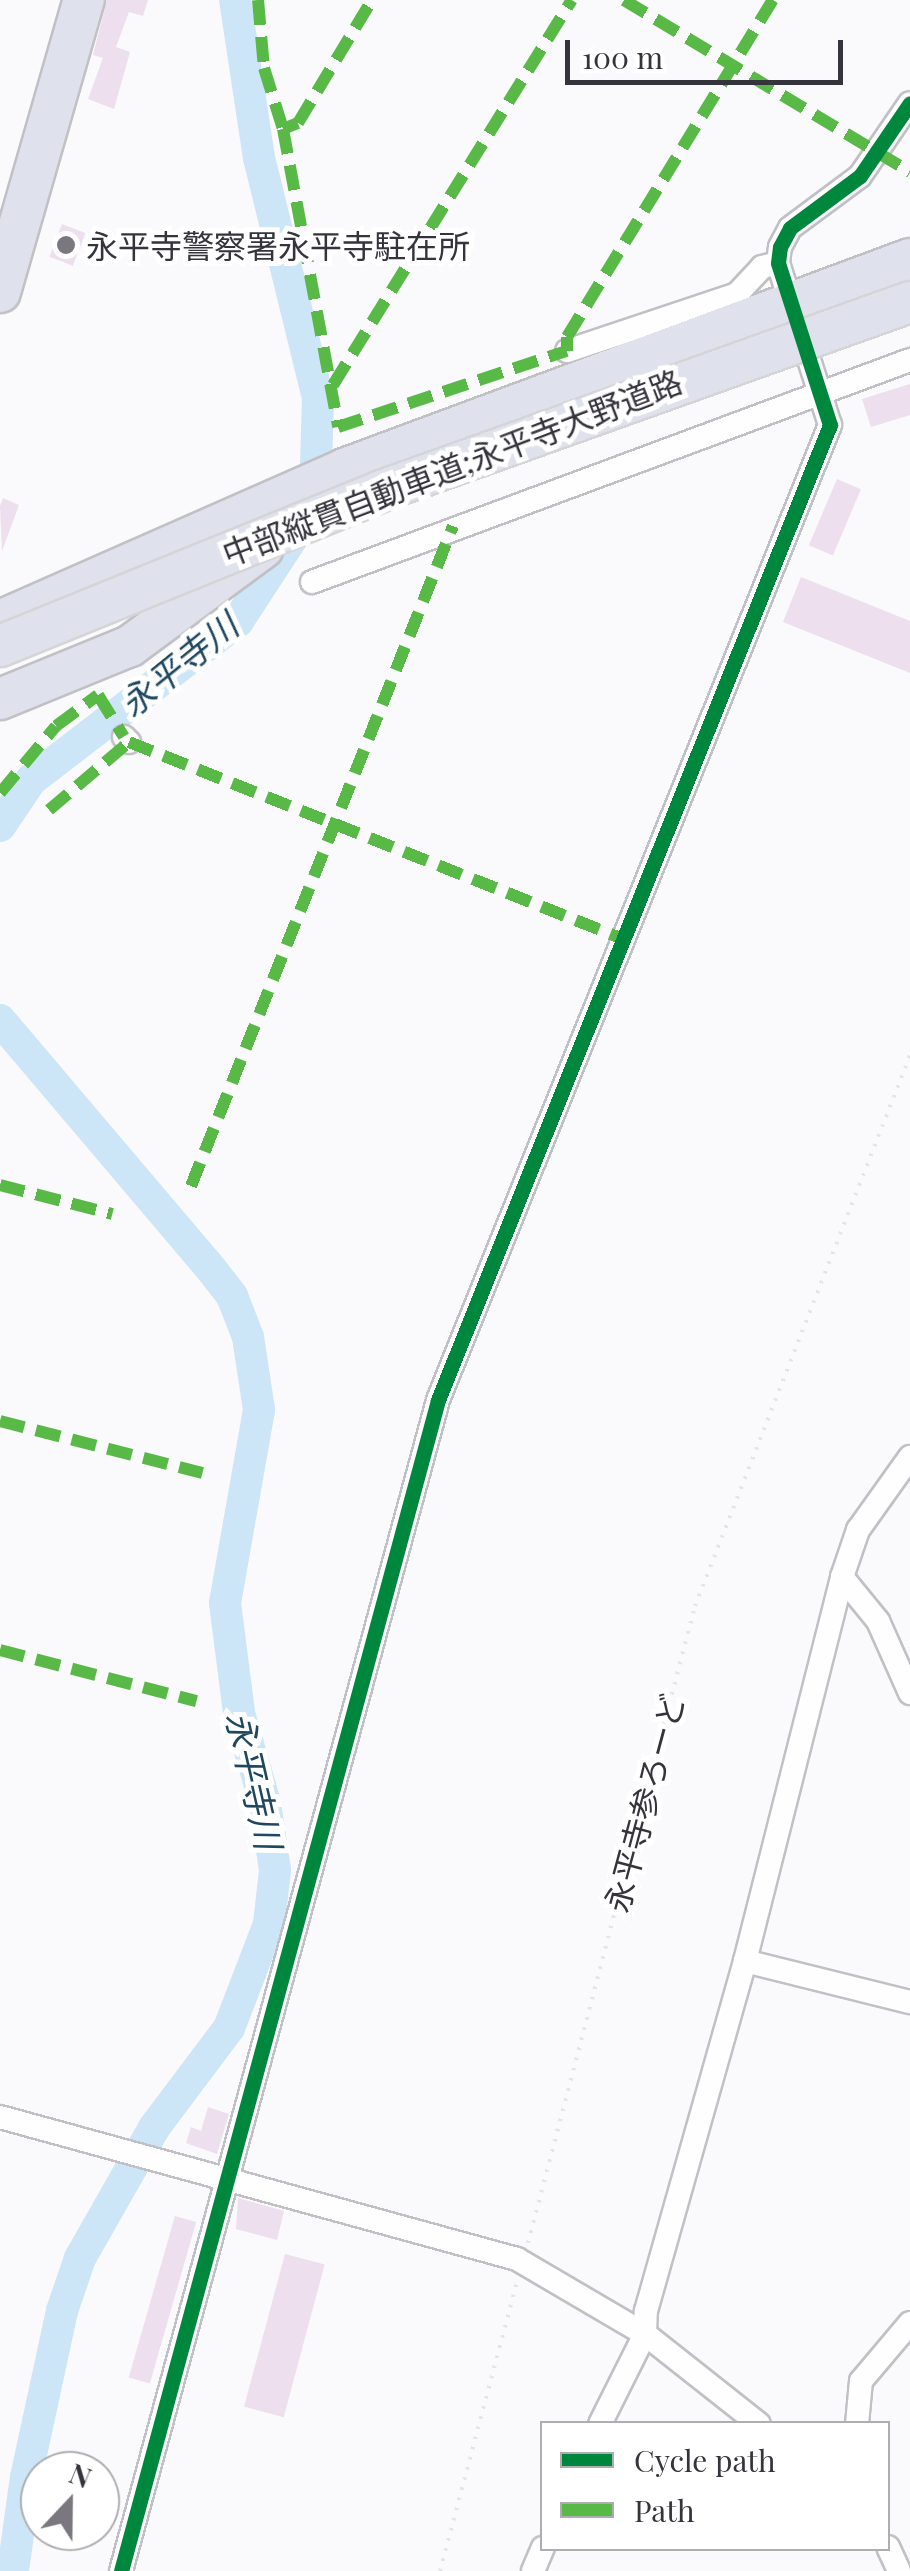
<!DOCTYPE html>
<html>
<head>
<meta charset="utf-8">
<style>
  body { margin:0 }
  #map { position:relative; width:910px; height:2571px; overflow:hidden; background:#faf9fb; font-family:"Playfair Display","Noto Sans JP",serif }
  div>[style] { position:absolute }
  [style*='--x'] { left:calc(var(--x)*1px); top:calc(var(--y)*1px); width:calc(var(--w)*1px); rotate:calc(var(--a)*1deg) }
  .river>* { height:32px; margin:-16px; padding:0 16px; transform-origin:16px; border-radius:16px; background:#cce5f7 }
  .building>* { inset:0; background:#eddfed; transform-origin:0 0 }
  .path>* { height:4px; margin-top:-2px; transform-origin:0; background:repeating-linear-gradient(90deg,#e6e5e6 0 2.5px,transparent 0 10.5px) }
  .roads { filter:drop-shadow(2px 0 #c1c0c5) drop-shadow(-2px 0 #c1c0c5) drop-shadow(0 2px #c1c0c5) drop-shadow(0 -2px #c1c0c5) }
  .street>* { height:22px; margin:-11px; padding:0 11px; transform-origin:11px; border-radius:11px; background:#fefefe }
  .highway>* { height:40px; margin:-20px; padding:0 20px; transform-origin:20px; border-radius:20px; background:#dfe2ed }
  .bridges { filter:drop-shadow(2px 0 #d5d4d6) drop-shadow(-2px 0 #d5d4d6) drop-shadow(0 2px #d5d4d6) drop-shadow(0 -2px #d5d4d6) }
  .highway-bridge>* { height:40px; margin:-20px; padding:0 20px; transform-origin:20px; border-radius:20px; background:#dfe2ed }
  .quiet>* { height:12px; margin-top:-6px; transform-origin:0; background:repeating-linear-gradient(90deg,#58b947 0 25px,transparent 0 37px) }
  .cycleway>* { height:15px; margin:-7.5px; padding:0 7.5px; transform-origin:7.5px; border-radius:7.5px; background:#00873e }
  .dots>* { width:28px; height:28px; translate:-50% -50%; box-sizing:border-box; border:5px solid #fff; border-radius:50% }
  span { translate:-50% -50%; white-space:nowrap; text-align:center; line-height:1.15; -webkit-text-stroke:10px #fff; paint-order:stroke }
  .poi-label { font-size:32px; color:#35333b }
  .left { translate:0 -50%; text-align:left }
  .street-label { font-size:32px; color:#35333b }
  .water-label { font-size:35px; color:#1f4860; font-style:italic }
  .legend { position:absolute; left:540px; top:2421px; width:350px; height:130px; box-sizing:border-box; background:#fff; border:2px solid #aeadb1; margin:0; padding:12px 18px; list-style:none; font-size:30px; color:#35333b }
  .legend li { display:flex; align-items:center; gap:20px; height:50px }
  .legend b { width:50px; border:2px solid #aeadb1 }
  .north { position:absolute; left:20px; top:2451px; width:100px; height:100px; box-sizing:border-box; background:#fff; border:2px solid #aeadb1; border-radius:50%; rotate:22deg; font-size:28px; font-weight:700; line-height:40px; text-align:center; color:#35333b }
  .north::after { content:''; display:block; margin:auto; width:35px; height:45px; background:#7a787e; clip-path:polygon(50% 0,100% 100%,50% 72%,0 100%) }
  .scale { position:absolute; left:565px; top:40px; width:278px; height:45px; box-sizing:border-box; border:5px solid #35333b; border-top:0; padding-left:12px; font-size:30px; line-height:35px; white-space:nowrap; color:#35333b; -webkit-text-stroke:8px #fff; paint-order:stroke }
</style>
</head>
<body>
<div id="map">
  <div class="river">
    <div style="--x:0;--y:826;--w:55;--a:-56"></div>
    <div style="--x:31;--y:780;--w:261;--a:-37.5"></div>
    <div style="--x:238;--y:621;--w:106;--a:-56.9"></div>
    <div style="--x:296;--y:532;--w:69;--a:-73.1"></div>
    <div style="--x:316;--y:466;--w:68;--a:-88.3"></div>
    <div style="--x:318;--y:398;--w:247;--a:-103.8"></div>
    <div style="--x:259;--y:158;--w:160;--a:-98.6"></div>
    <div style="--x:0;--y:1020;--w:321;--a:49.7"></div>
    <div style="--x:208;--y:1265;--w:39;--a:52"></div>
    <div style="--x:232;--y:1296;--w:44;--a:68.7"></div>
    <div style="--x:248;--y:1337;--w:74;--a:81.4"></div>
    <div style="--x:259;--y:1410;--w:196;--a:100"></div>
    <div style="--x:225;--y:1603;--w:111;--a:82.7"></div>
    <div style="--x:239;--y:1713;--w:94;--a:73.9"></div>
    <div style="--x:265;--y:1803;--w:68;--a:81.5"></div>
    <div style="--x:275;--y:1870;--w:54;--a:96.3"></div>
    <div style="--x:269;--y:1924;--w:111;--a:111"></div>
    <div style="--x:229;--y:2028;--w:125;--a:126.9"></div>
    <div style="--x:154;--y:2128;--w:150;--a:119.6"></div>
    <div style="--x:80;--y:2258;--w:56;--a:108.8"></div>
    <div style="--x:62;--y:2311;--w:170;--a:102.2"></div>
    <div style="--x:26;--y:2477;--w:95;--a:97.9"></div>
  </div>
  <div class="building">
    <div style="clip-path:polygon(107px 0,148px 0,143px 16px,129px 12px,116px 47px,130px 52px,114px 109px,88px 99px,103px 58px,93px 55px)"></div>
    <div style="left:62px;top:224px;width:25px;height:35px;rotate:21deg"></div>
    <div style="clip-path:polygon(910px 384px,910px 415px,871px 427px,862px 399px)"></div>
    <div style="left:837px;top:479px;width:26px;height:72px;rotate:23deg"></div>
    <div style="clip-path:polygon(3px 498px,19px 505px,2px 551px,0 506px)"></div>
    <div style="clip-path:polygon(801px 577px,910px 621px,910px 673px,783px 622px)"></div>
    <div style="clip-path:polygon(208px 2107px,229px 2114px,217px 2154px,186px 2143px,191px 2127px,201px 2131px)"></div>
    <div style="clip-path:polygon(238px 2198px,284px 2211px,277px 2240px,236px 2229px)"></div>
    <div style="left:175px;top:2216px;width:22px;height:168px;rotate:16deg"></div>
    <div style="left:285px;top:2254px;width:41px;height:158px;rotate:15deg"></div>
  </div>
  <div class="path">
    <div style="--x:528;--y:2243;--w:659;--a:-75.31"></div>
    <div style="--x:695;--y:1606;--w:591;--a:-68.68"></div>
    <div style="--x:440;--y:2571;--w:300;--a:-75.1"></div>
  </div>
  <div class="roads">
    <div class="street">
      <div style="--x:567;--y:351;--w:179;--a:-18.5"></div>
      <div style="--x:737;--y:294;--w:37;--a:-47"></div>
      <div style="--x:762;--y:267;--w:16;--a:-14"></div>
      <div style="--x:312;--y:582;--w:638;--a:-20.37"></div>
      <div style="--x:124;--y:737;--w:7;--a:45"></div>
      <div style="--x:842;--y:1577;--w:57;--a:50.7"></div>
      <div style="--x:878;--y:1621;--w:79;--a:66"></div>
      <div style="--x:745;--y:1961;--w:170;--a:14"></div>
      <div style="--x:0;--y:2117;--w:536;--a:15.36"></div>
      <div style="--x:517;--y:2259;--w:148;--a:30.4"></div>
      <div style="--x:645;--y:2334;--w:145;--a:38.3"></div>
      <div style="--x:600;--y:2424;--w:101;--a:-63.4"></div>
      <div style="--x:645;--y:2334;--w:23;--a:-88"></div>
      <div style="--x:646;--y:2311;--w:364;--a:-74.2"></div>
      <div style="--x:745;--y:1961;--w:396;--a:-75.8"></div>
      <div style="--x:842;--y:1577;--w:50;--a:-71.2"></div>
      <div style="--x:858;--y:1530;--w:90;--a:-54.5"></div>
      <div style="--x:857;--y:2424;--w:43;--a:-84.7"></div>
      <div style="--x:861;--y:2381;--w:76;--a:-49.8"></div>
      <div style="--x:888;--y:2547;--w:26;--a:65"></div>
      <div style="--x:121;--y:2571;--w:1213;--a:-74.85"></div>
      <div style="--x:438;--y:1400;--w:1051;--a:-68.1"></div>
      <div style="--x:830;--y:425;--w:170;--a:-107.8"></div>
      <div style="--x:778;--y:263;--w:16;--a:-83"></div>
      <div style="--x:780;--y:247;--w:21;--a:-62"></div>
      <div style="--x:790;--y:228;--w:87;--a:-36.6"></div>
      <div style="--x:860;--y:176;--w:88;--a:-55.6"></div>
      <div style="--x:533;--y:2571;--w:25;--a:-67"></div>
    </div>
    <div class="highway">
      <div style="--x:0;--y:292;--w:304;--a:-74"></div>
      <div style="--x:0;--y:621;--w:376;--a:-23.8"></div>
      <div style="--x:344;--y:469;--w:604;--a:-20.36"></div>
      <div style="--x:0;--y:699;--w:140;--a:-22.2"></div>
      <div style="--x:130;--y:646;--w:165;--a:-36.4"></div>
    </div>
  </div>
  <div class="bridges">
    <div class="highway-bridge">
      <div style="--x:0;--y:646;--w:411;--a:-22.1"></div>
      <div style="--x:381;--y:491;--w:562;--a:-19.66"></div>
    </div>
  </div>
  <div class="quiet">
    <div style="--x:258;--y:0;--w:68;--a:85"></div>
    <div style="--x:264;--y:68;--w:64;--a:72.7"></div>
    <div style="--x:283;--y:129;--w:303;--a:79.5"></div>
    <div style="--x:338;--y:427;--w:241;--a:-18.4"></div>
    <div style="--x:567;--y:351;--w:14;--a:-90"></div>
    <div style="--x:567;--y:337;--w:395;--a:-58.6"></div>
    <div style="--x:624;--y:0;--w:334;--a:31"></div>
    <div style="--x:283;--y:129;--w:16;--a:-22"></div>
    <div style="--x:298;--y:123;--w:144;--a:-59"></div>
    <div style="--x:333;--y:385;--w:453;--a:-58.2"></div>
    <div style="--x:0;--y:793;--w:87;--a:-50.1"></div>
    <div style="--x:56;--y:726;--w:52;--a:-36.4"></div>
    <div style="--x:98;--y:695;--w:49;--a:58.2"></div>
    <div style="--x:49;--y:810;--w:105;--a:-40.4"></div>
    <div style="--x:129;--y:742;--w:532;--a:21.74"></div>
    <div style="--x:0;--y:1185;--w:116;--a:14.5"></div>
    <div style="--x:191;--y:1186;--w:710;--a:-68.35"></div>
    <div style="--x:0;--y:1421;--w:209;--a:14.4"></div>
    <div style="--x:0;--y:1650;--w:203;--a:14.6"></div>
  </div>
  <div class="cycleway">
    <div style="--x:121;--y:2571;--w:1213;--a:-74.85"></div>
    <div style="--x:438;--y:1400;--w:1051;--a:-68.1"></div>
    <div style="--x:830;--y:425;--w:170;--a:-107.8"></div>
    <div style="--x:778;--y:263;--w:16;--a:-83"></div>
    <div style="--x:780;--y:247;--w:21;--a:-62"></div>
    <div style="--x:790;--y:228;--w:87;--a:-36.6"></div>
    <div style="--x:860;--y:176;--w:88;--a:-55.6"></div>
  </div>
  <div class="dots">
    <div style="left:66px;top:245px;background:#7a787e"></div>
  </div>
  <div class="poi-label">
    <span class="left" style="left:86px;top:245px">永平寺警察署永平寺駐在所</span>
  </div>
  <div class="street-label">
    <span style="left:452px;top:467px;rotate:-21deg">中部縦貫自動車道;永平寺大野道路</span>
    <span style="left:644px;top:1803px;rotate:-75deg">永平寺参ろーど</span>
  </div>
  <div class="water-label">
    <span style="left:178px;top:664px;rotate:-39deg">永平寺川</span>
    <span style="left:255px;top:1780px;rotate:77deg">永平寺川</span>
  </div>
  <ul class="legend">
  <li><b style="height:12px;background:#00873e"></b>Cycle path</li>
  <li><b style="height:12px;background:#58b947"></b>Path</li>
  </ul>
  <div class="north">N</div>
  <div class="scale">100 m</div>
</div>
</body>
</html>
